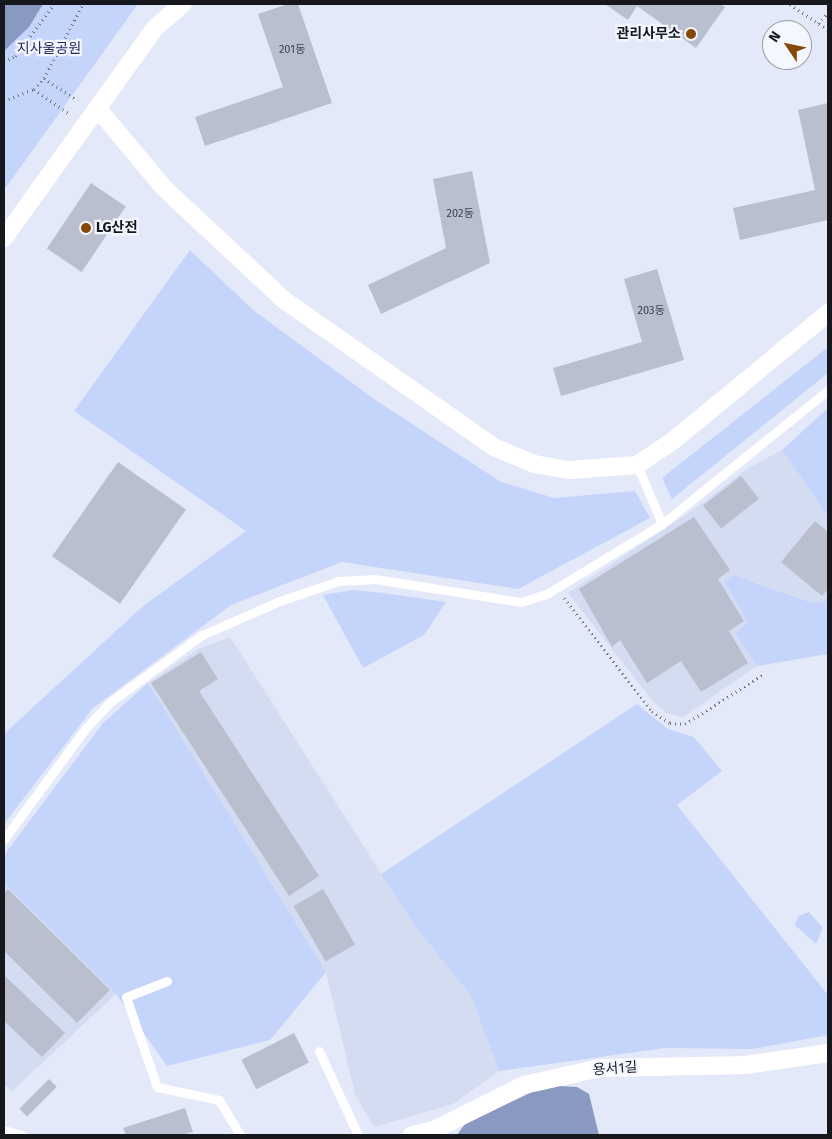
<!DOCTYPE html>
<html>
<head>
<meta charset="utf-8">
<style>
  body { margin:0 }
  #map { position:relative; width:832px; height:1139px; overflow:hidden; background:#e3e9f9; font-family:"Fira Sans","Noto Sans KR",sans-serif }
  div>[style] { position:absolute }
  [style*='--x'] { left:calc(var(--x)*1px); top:calc(var(--y)*1px); width:calc(var(--w)*1px); rotate:calc(var(--a)*1deg) }
  .built>* { inset:0; background:#d4dcf2 }
  .green>* { inset:0; background:#c5d4fa }
  .water>* { inset:0; background:#8999c2 }
  .building>* { inset:0; background:#b9bfce; transform-origin:0 0 }
  .path>* { height:3px; margin-top:-1.5px; transform-origin:0; background:repeating-linear-gradient(90deg,#737681 0 1px,transparent 0 5px) }
  .service>* { height:9px; margin:-4.5px; padding:0 4.5px; transform-origin:4.5px; border-radius:4.5px; background:#fff }
  .minor>* { height:18px; margin:-9px; padding:0 9px; transform-origin:9px; border-radius:9px; background:#fff }
  .dots>* { width:14px; height:14px; translate:-50% -50%; box-sizing:border-box; border:2px solid #f4f7fd; border-radius:50% }
  span { translate:-50% -50%; white-space:nowrap; text-align:center; line-height:1.15; -webkit-text-stroke:4.5px #f4f7fd; paint-order:stroke }
  .number-label { font-size:11px; color:#3f424a }
  .number-label span { -webkit-text-stroke-width:0 }
  .poi-label { font-size:14px; color:#16181e; font-weight:700 }
  .right { translate:-100% -50%; text-align:right }
  .left { translate:0 -50%; text-align:left }
  .park-label { font-size:14px; color:#1c2a5e }
  .street-label { font-size:14px; color:#16181e }
  .frame { position:absolute; inset:0; border:5px solid #16181e; pointer-events:none }
  .north { position:absolute; left:762px; top:20px; width:50px; height:50px; box-sizing:border-box; background:#f4f7fd; border:1px solid #9b9ea4; border-radius:50%; rotate:304deg; font-size:14px; font-weight:700; line-height:20px; text-align:center; color:#16181e }
  .north::after { content:''; display:block; margin:auto; width:18px; height:22px; background:#854806; clip-path:polygon(50% 0,100% 100%,50% 72%,0 100%) }
</style>
</head>
<body>
<div id="map">
  <div class="built">
    <div style="clip-path:polygon(782px 450px,828px 517px,828px 602px,817px 604px,734px 575px,724px 581px,748px 623px,735px 633px,757px 666px,683px 717px,666px 713px,652px 700px,568px 593px,696px 508px,747px 469px)"></div>
    <div style="clip-path:polygon(230px 637px,414px 925px,471px 996px,499px 1071px,453px 1104px,374px 1127px,355px 1094px,326px 972px,148px 683px,198px 649px)"></div>
    <div style="clip-path:polygon(4px 883px,116px 994px,12px 1091px,4px 1084px)"></div>
  </div>
  <div class="green">
    <div style="clip-path:polygon(4px 4px,138px 4px,4px 190px)"></div>
    <div style="clip-path:polygon(190px 250px,253px 310px,374px 399px,501px 482px,554px 498px,635px 491px,650px 518px,518px 589px,342px 562px,231px 605px,93px 708px,4px 824px,4px 734px,142px 607px,246px 531px,74px 411px)"></div>
    <div style="clip-path:polygon(828px 347px,828px 373px,672px 499px,662px 478px)"></div>
    <div style="clip-path:polygon(828px 408px,828px 517px,782px 450px)"></div>
    <div style="clip-path:polygon(734px 575px,813px 603px,828px 601px,828px 654px,757px 666px,735px 633px,748px 623px,724px 581px)"></div>
    <div style="clip-path:polygon(353px 590px,383px 593px,446px 602px,424px 635px,363px 668px,323px 595px)"></div>
    <div style="clip-path:polygon(148px 683px,326px 972px,270px 1040px,167px 1066px,116px 994px,4px 883px,4px 855px,103px 723px)"></div>
    <div style="clip-path:polygon(637px 704px,668px 729px,694px 737px,722px 771px,677px 805px,828px 995px,828px 1035px,753px 1049px,665px 1048px,499px 1071px,471px 996px,414px 925px,381px 874px)"></div>
    <div style="clip-path:polygon(809px 912px,823px 928px,816px 944px,795px 925px,798px 916px)"></div>
  </div>
  <div class="water">
    <div style="clip-path:polygon(4px 4px,43px 4px,29px 27px,4px 51px)"></div>
    <div style="clip-path:polygon(558px 1086px,577px 1087px,589px 1094px,599px 1135px,457px 1135px,465px 1124px,532px 1092px)"></div>
  </div>
  <div class="building">
    <div style="clip-path:polygon(288px 4px,298px 4px,332px 103px,205px 146px,195px 117px,283px 87px,258px 14px)"></div>
    <div style="clip-path:polygon(605px 4px,720px 4px,725px 7px,696px 48px,637px 6px,628px 20px)"></div>
    <div style="clip-path:polygon(828px 103px,828px 220px,740px 240px,733px 208px,815px 190px,798px 110px)"></div>
    <div style="clip-path:polygon(472px 171px,490px 263px,381px 314px,368px 285px,446px 248px,433px 179px)"></div>
    <div style="left:91px;top:183px;width:42px;height:79px;rotate:34deg"></div>
    <div style="clip-path:polygon(657px 269px,684px 360px,561px 396px,553px 368px,642px 342px,624px 279px)"></div>
    <div style="left:118px;top:462px;width:83px;height:115px;rotate:35deg"></div>
    <div style="left:741px;top:476px;width:29px;height:48px;rotate:52deg"></div>
    <div style="clip-path:polygon(694px 517px,730px 570px,718px 579px,744px 621px,729px 631px,748px 663px,701px 692px,681px 661px,647px 683px,620px 640px,612px 647px,579px 589px)"></div>
    <div style="clip-path:polygon(815px 521px,828px 532px,828px 589px,822px 596px,781px 562px)"></div>
    <div style="clip-path:polygon(201px 652px,218px 679px,199px 691px,319px 876px,289px 896px,151px 683px)"></div>
    <div style="clip-path:polygon(8px 889px,110px 990px,77px 1023px,4px 951px,4px 893px)"></div>
    <div style="left:323px;top:889px;width:64px;height:34px;rotate:60deg"></div>
    <div style="clip-path:polygon(4px 975px,65px 1033px,42px 1057px,4px 1021px)"></div>
    <div style="left:294px;top:1033px;width:33px;height:59px;rotate:63deg"></div>
    <div style="left:49px;top:1079px;width:11px;height:42px;rotate:45deg"></div>
    <div style="clip-path:polygon(185px 1108px,193px 1132px,181px 1135px,126px 1135px,123px 1128px)"></div>
  </div>
  <div class="path">
    <div style="--x:790;--y:4;--w:46;--a:34.4"></div>
    <div style="--x:818;--y:23;--w:14;--a:-45"></div>
    <div style="--x:4;--y:62;--w:13;--a:-29"></div>
    <div style="--x:15;--y:56;--w:65;--a:-53.1"></div>
    <div style="--x:44;--y:78;--w:40;--a:34"></div>
    <div style="--x:34;--y:89;--w:42;--a:35.2"></div>
    <div style="--x:4;--y:101;--w:32;--a:-22"></div>
    <div style="--x:34;--y:89;--w:15;--a:-48"></div>
    <div style="--x:44;--y:78;--w:84;--a:-62.2"></div>
    <div style="--x:564;--y:598;--w:143;--a:52.1"></div>
    <div style="--x:652;--y:711;--w:22;--a:34"></div>
    <div style="--x:670;--y:723;--w:15;--a:4"></div>
    <div style="--x:685;--y:724;--w:93;--a:-32.3"></div>
  </div>
  <div class="service">
    <div style="--x:637;--y:465;--w:64;--a:67"></div>
    <div style="--x:662;--y:524;--w:213;--a:-38.9"></div>
    <div style="--x:4;--y:839;--w:137;--a:-53.6"></div>
    <div style="--x:85;--y:729;--w:37;--a:-47"></div>
    <div style="--x:110;--y:702;--w:114;--a:-36.1"></div>
    <div style="--x:202;--y:635;--w:85;--a:-23.6"></div>
    <div style="--x:280;--y:601;--w:61;--a:-19"></div>
    <div style="--x:338;--y:581;--w:37;--a:-3"></div>
    <div style="--x:375;--y:579;--w:148;--a:9"></div>
    <div style="--x:521;--y:602;--w:28;--a:-18"></div>
    <div style="--x:548;--y:593;--w:133;--a:-31.2"></div>
    <div style="--x:167;--y:981;--w:44;--a:158.7"></div>
    <div style="--x:126;--y:997;--w:95;--a:71"></div>
    <div style="--x:157;--y:1087;--w:63;--a:11.8"></div>
    <div style="--x:219;--y:1100;--w:41;--a:59"></div>
    <div style="--x:319;--y:1051;--w:93;--a:65.1"></div>
    <div style="--x:4;--y:1130;--w:18;--a:16"></div>
  </div>
  <div class="minor">
    <div style="--x:98;--y:109;--w:104;--a:50.1"></div>
    <div style="--x:165;--y:189;--w:163;--a:43"></div>
    <div style="--x:284;--y:300;--w:256;--a:35"></div>
    <div style="--x:494;--y:447;--w:43;--a:23"></div>
    <div style="--x:534;--y:464;--w:36;--a:10"></div>
    <div style="--x:569;--y:470;--w:68;--a:-4.2"></div>
    <div style="--x:637;--y:465;--w:45;--a:-34"></div>
    <div style="--x:674;--y:440;--w:200;--a:-39.5"></div>
    <div style="--x:4;--y:238;--w:259;--a:-54.3"></div>
    <div style="--x:155;--y:28;--w:37;--a:-41"></div>
    <div style="--x:412;--y:1135;--w:23;--a:-13"></div>
    <div style="--x:434;--y:1130;--w:101;--a:-26.6"></div>
    <div style="--x:524;--y:1085;--w:78;--a:-12.6"></div>
    <div style="--x:600;--y:1068;--w:146;--a:-1.2"></div>
    <div style="--x:746;--y:1065;--w:83;--a:-8.3"></div>
  </div>
  <div class="dots">
    <div style="left:691px;top:34px;background:#854806"></div>
    <div style="left:86px;top:228px;background:#854806"></div>
  </div>
  <div class="number-label">
    <span style="left:292px;top:50px">201동</span>
    <span style="left:460px;top:214px">202동</span>
    <span style="left:651px;top:311px">203동</span>
  </div>
  <div class="poi-label">
    <span class="right" style="left:681px;top:34px">관리사무소</span>
    <span class="left" style="left:96px;top:228px">LG산전</span>
  </div>
  <div class="park-label">
    <span style="left:49px;top:49px">지사울공원</span>
  </div>
  <div class="street-label">
    <span style="left:615px;top:1069px;rotate:-4deg">용서1길</span>
  </div>
  <div class="frame"></div>
  <div class="north">N</div>
</div>
</body>
</html>
